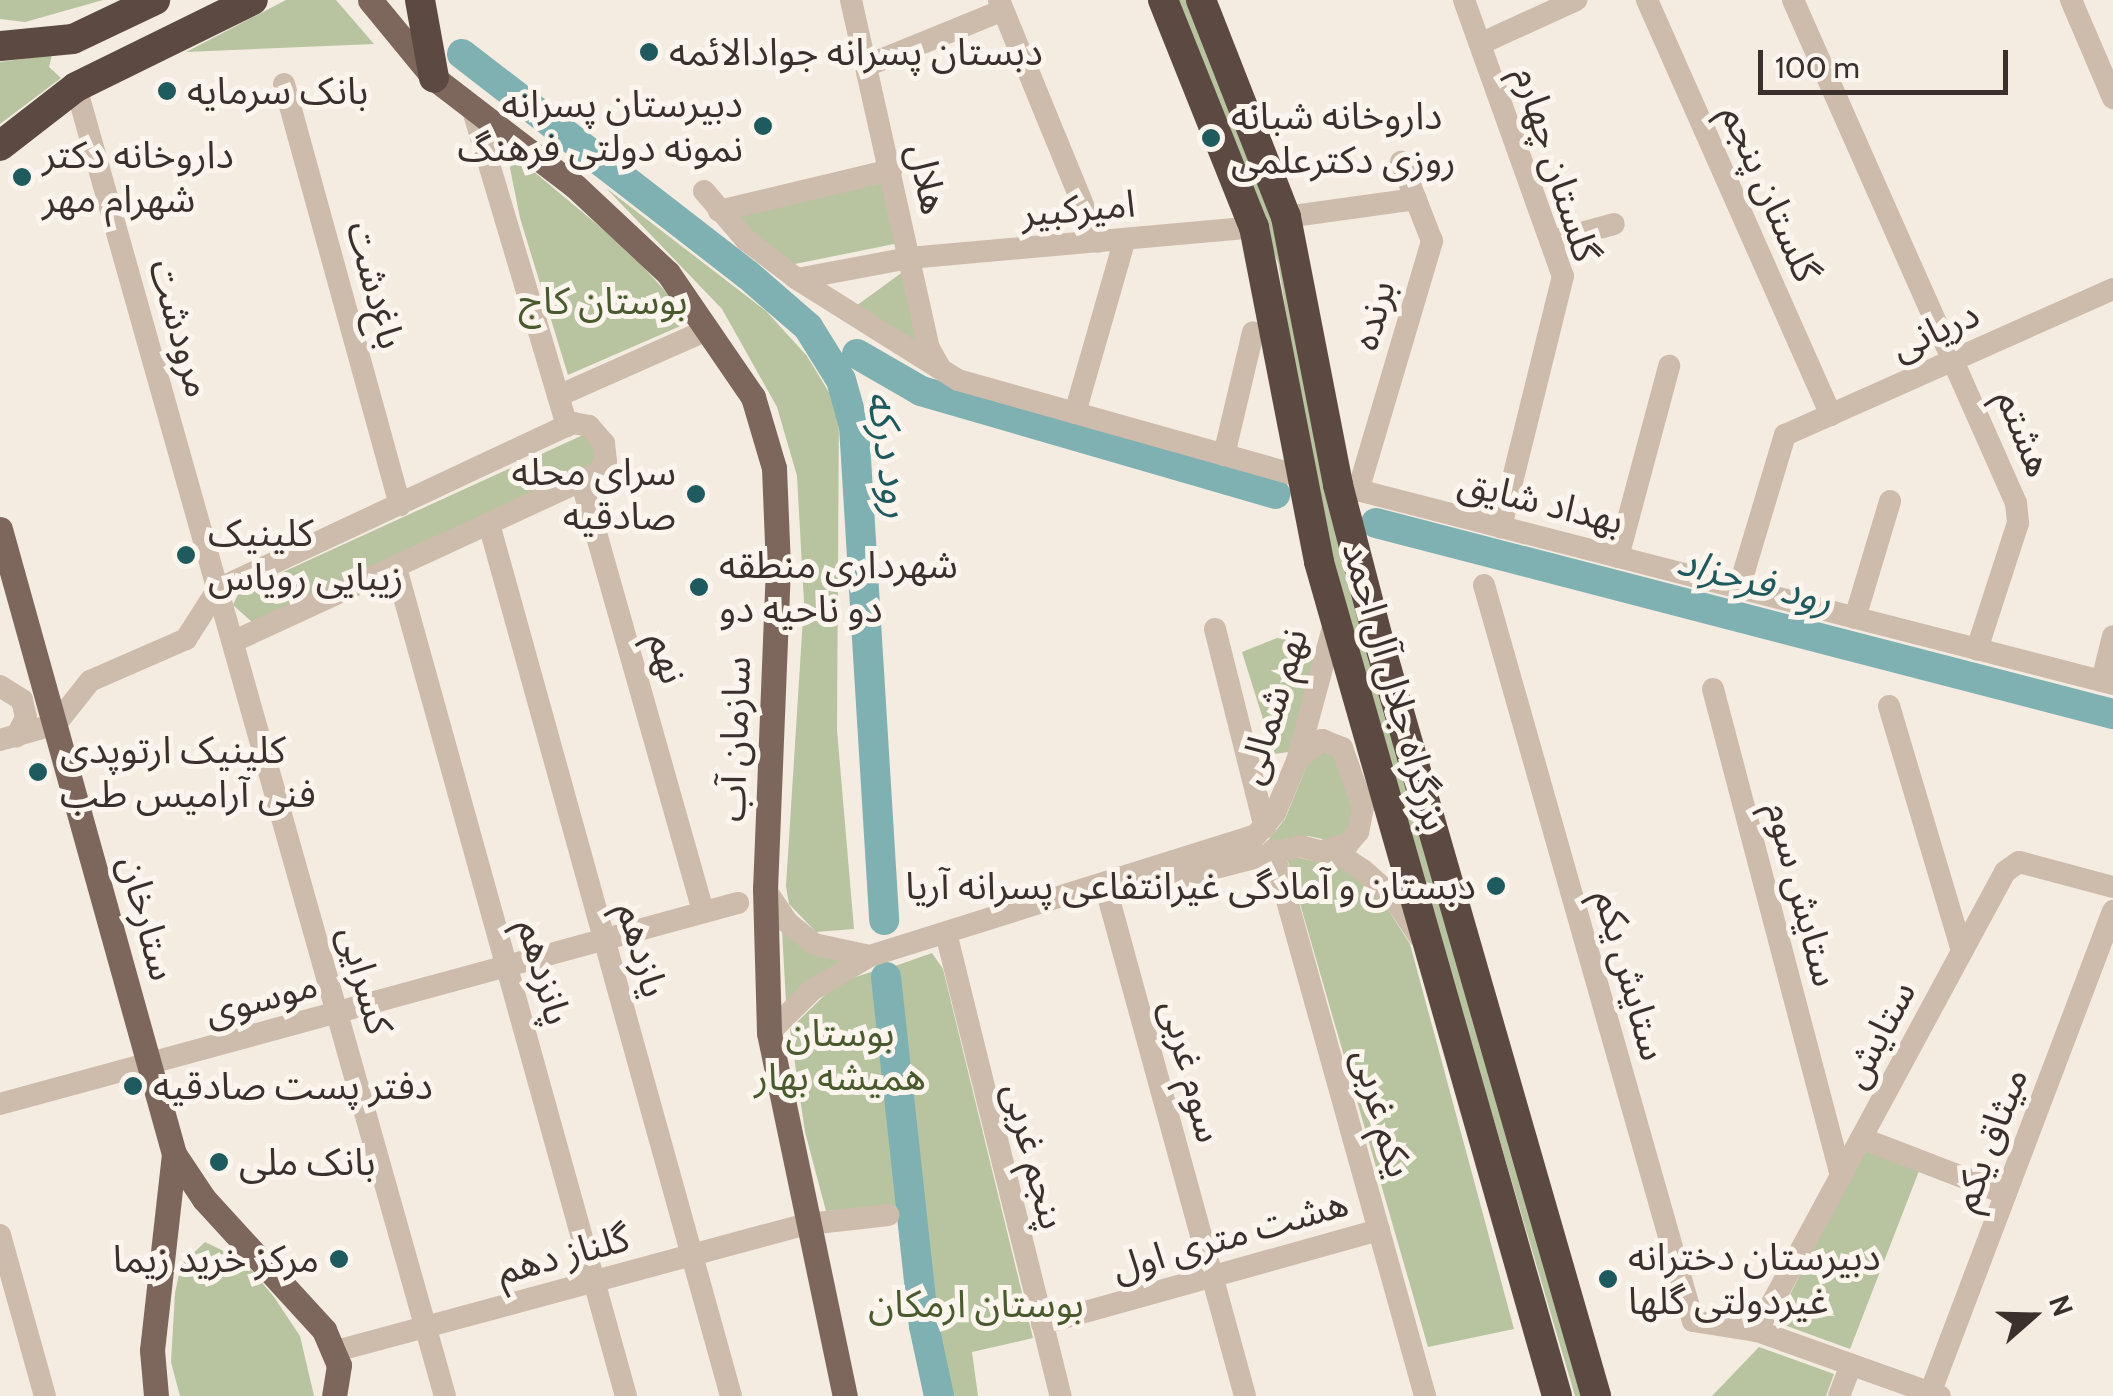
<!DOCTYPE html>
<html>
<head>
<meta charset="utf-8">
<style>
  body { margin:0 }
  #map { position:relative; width:2113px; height:1396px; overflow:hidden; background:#f4ebe1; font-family:Cabin,"Noto Sans Arabic",sans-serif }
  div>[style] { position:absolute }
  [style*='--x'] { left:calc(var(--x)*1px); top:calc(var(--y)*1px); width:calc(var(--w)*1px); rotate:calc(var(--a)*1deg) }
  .green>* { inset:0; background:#b8c4a0 }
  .river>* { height:30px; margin:-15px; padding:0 15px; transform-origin:15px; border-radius:15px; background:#7fb0b2 }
  .minor>* { height:22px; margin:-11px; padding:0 11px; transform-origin:11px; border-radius:11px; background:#cdbbac }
  .major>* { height:25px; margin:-12.5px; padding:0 12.5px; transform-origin:12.5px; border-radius:12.5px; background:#7d675c }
  .highway>* { height:30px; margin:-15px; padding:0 15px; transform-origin:15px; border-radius:15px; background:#5c4a42 }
  .dots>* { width:28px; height:28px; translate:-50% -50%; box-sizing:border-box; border:5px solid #fbf5ee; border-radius:50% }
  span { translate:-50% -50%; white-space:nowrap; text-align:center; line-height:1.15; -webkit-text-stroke:10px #fbf5ee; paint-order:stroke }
  .poi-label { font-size:38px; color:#3b302b }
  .left { translate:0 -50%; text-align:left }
  .right { translate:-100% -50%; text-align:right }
  .street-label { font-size:38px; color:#3b302b }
  .park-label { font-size:38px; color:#4a5a2e }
  .water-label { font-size:40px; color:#1f5a5e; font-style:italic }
  .north { position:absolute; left:1983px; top:1266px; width:100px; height:100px; -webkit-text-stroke:8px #fbf5ee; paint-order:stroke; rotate:70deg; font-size:28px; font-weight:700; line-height:40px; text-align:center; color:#3b302b }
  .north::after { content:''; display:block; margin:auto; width:35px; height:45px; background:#3b302b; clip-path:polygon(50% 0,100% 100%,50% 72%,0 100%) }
  .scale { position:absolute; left:1758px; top:50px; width:250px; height:45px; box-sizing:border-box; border:5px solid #3b302b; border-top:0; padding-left:12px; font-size:30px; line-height:35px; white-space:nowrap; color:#3b302b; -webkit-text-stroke:8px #fbf5ee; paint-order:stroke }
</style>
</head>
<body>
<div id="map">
  <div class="green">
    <div style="clip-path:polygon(0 0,103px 0,25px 22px,0 19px)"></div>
    <div style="clip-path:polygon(286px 0,336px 0,374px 44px,186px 52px)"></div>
    <div style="clip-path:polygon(1177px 0,1191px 0,1256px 156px,1585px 1396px,1575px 1396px,1355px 649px,1315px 490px,1278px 263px)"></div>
    <div style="clip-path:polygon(52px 55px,49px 67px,61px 78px,0 124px,0 62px)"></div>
    <div style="clip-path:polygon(514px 155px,630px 252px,692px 321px,568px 375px,520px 218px,510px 168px)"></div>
    <div style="clip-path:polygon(882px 168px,899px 243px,790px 265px,776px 260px,740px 217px)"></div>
    <div style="clip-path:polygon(606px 188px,766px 311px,807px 356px,839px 409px,837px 730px,854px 929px,816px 932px,789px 904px,786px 886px,804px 602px,797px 476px,777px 407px,722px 309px)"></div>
    <div style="clip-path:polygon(904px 271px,925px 353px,856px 306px)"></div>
    <div style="clip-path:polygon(583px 435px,596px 438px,601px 462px,252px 622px,233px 605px,239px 592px)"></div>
    <div style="clip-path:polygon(1277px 638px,1296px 642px,1320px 666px,1289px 752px,1274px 754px,1242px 652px)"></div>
    <div style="clip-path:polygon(1331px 748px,1357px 822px,1336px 842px,1308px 836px,1265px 844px,1285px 819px,1312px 753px)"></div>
    <div style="clip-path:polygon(1286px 855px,1347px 868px,1384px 903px,1410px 944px,1514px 1329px,1428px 1347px)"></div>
    <div style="clip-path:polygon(782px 930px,817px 956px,852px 959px,786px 1003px)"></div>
    <div style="clip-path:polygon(932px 953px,943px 969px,1033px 1338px,972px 1352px,978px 1396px,948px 1396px,935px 1355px,895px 966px)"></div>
    <div style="clip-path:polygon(874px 971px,903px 1206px,826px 1211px,805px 1132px,790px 1029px,837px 983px)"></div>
    <div style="clip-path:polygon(1864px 1149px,1919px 1171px,1850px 1349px,1776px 1322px)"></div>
    <div style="clip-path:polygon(205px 1242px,244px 1261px,274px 1297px,300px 1336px,314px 1396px,180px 1396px,171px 1362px,175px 1293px,181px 1265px)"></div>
    <div style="clip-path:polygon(1759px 1347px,1834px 1374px,1826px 1396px,1712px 1396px)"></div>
  </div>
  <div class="river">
    <div style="--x:462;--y:54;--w:361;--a:37.7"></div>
    <div style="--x:748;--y:275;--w:79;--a:40.9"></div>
    <div style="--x:808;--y:327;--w:62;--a:58.1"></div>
    <div style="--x:841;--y:380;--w:48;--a:74.2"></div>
    <div style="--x:854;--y:426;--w:495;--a:86.5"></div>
    <div style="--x:857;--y:354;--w:74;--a:30"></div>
    <div style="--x:921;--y:391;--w:369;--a:16.2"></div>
    <div style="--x:1376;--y:523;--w:761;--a:14.53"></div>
    <div style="--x:886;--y:977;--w:351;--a:83.8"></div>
    <div style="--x:924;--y:1326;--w:72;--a:77.9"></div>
  </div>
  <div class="minor">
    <div style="--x:851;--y:0;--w:357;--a:77.4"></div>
    <div style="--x:929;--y:348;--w:23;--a:61"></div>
    <div style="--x:999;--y:0;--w:261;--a:67.7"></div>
    <div style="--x:1464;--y:0;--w:293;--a:70.3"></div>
    <div style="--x:1563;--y:276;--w:259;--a:103.9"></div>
    <div style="--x:1647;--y:0;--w:454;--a:66.1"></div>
    <div style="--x:1793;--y:0;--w:550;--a:66.09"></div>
    <div style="--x:2016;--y:503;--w:20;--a:84"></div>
    <div style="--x:2018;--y:523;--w:133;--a:108"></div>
    <div style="--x:2071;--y:0;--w:107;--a:66.8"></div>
    <div style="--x:1480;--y:44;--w:106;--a:-24.6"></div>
    <div style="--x:866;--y:66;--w:148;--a:-22.2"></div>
    <div style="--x:284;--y:84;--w:437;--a:74.6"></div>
    <div style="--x:76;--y:87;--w:1360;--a:74.26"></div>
    <div style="--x:472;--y:107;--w:333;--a:73.4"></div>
    <div style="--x:704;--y:191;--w:65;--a:49.4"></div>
    <div style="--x:746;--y:240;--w:64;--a:37.4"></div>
    <div style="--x:797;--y:279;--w:114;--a:-10.6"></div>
    <div style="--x:909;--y:258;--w:346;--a:-5.1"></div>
    <div style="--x:719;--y:211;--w:177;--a:-13.4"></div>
    <div style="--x:1286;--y:217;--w:131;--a:-7.9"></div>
    <div style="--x:1551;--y:241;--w:65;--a:-15.1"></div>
    <div style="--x:797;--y:279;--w:190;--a:32.1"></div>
    <div style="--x:958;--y:380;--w:354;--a:15.7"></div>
    <div style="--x:558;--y:396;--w:165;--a:-23.9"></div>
    <div style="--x:1075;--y:413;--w:181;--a:-74"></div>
    <div style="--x:1224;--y:455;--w:126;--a:-76.7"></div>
    <div style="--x:581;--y:480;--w:449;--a:74.2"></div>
    <div style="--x:1338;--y:485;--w:800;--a:14.4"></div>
    <div style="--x:1358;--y:491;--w:261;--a:-73.5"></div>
    <div style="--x:1432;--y:241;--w:85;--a:-111.4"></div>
    <div style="--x:489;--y:524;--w:905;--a:74.49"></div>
    <div style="--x:1618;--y:557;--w:198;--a:-75"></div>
    <div style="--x:396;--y:568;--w:859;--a:74.48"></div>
    <div style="--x:1484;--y:585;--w:765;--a:74.15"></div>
    <div style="--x:1693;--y:1321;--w:65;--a:8.9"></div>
    <div style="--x:1757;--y:1331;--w:194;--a:19.6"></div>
    <div style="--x:1739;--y:588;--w:160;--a:-73.3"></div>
    <div style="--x:1785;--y:435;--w:359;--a:-24"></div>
    <div style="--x:1855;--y:618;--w:122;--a:-73.3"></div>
    <div style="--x:1215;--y:629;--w:205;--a:75.9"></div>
    <div style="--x:2102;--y:681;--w:46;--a:-76.3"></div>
    <div style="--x:0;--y:686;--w:26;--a:32"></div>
    <div style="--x:22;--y:700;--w:18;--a:77"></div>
    <div style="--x:26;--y:718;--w:21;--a:118"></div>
    <div style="--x:1713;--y:689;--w:504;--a:75.27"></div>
    <div style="--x:1889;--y:706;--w:256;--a:73.4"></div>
    <div style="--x:0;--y:740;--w:58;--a:-15.9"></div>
    <div style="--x:56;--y:724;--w:55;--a:-51.7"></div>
    <div style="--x:90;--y:681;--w:105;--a:-23.6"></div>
    <div style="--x:186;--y:639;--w:59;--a:-57.4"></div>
    <div style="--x:218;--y:589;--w:392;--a:-25.1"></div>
    <div style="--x:573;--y:423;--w:16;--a:11"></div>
    <div style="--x:589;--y:426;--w:23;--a:49"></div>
    <div style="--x:604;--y:443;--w:18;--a:84"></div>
    <div style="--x:606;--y:461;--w:14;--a:124"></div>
    <div style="--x:598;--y:473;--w:402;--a:155.2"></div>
    <div style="--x:1298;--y:759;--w:31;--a:-38"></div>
    <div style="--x:1322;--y:740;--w:22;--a:22"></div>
    <div style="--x:1342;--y:748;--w:63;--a:70.4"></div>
    <div style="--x:1363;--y:807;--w:25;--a:101"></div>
    <div style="--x:1358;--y:832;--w:16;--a:130"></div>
    <div style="--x:1348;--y:844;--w:24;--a:165"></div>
    <div style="--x:1273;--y:850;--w:567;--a:74.44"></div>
    <div style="--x:1105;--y:885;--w:530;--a:74.68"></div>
    <div style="--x:1108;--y:885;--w:34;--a:3"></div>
    <div style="--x:1142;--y:887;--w:163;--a:-14.5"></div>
    <div style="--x:1300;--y:846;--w:47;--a:14.9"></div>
    <div style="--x:1345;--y:858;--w:22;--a:34"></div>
    <div style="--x:1363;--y:870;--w:40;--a:42"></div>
    <div style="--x:1393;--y:897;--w:47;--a:56.3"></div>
    <div style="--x:765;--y:889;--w:40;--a:56"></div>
    <div style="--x:787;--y:922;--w:35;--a:39"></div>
    <div style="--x:814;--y:944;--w:57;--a:12.1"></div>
    <div style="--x:870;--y:956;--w:405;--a:-17.4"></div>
    <div style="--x:1256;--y:835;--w:29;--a:-49"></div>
    <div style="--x:1275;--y:813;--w:56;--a:-67.1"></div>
    <div style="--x:1297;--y:761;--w:142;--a:-74.9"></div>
    <div style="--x:946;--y:933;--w:477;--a:76.1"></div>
    <div style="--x:769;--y:1033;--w:61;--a:-45"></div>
    <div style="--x:812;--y:990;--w:67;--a:-30.4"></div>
    <div style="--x:0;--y:1104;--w:765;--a:-15.24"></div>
    <div style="--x:1861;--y:1138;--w:155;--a:21.1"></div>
    <div style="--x:0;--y:1235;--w:167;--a:74.4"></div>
    <div style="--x:1042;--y:1324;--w:350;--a:-15.6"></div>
    <div style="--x:1757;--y:1331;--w:522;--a:-61.62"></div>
    <div style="--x:2005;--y:872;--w:17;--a:-36"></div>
    <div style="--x:2019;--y:862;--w:97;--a:14.9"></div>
    <div style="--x:336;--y:1351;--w:489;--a:-15.1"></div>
    <div style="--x:808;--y:1224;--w:81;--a:-6.4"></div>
    <div style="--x:1839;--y:1396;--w:33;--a:-69"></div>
    <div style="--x:1929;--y:1396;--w:519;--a:-69.22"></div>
  </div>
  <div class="major">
    <div style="--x:370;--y:0;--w:101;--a:50.6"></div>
    <div style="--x:434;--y:78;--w:178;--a:37.5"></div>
    <div style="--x:575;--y:186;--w:127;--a:43.1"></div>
    <div style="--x:668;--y:273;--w:150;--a:55.6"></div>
    <div style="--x:753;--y:397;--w:74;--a:73.5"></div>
    <div style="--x:774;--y:468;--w:98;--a:87.7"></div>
    <div style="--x:778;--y:566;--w:323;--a:92.3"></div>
    <div style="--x:765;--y:889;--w:144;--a:88.4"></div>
    <div style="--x:769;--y:1033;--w:371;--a:78.2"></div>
    <div style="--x:0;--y:529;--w:649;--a:74.44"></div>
    <div style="--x:174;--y:1154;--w:197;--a:96.4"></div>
    <div style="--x:152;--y:1350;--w:46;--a:85"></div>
    <div style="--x:174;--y:1154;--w:54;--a:56.3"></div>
    <div style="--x:204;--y:1199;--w:178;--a:47.5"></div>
    <div style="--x:324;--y:1330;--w:38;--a:67"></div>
    <div style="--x:339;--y:1365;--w:31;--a:99"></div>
  </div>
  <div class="highway">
    <div style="--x:420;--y:0;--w:79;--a:79.8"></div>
    <div style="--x:1163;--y:0;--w:245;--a:68.2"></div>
    <div style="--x:1254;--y:227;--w:341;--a:79"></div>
    <div style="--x:1319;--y:562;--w:867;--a:74.07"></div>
    <div style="--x:1201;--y:0;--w:233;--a:68.6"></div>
    <div style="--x:1286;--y:217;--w:273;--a:79"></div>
    <div style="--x:1338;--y:485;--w:159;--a:75.4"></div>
    <div style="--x:1378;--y:639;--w:788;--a:73.93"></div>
    <div style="--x:0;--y:46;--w:73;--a:-5.5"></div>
    <div style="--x:73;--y:39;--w:91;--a:-25.4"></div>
    <div style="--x:0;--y:146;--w:96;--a:-37.8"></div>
    <div style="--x:76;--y:87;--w:197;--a:-26.2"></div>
  </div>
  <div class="dots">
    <div style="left:649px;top:52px;background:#1f5a5e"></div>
    <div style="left:167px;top:91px;background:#1f5a5e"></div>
    <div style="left:763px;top:126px;background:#1f5a5e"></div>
    <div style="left:1211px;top:138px;background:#1f5a5e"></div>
    <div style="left:22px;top:177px;background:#1f5a5e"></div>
    <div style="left:696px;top:494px;background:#1f5a5e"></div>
    <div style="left:186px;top:555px;background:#1f5a5e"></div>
    <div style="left:699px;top:587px;background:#1f5a5e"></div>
    <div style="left:38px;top:772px;background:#1f5a5e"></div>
    <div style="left:1496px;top:886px;background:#1f5a5e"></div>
    <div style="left:133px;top:1086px;background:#1f5a5e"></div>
    <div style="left:219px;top:1162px;background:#1f5a5e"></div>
    <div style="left:339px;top:1259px;background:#1f5a5e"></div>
    <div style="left:1608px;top:1279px;background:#1f5a5e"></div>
  </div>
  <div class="poi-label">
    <span class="left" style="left:669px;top:52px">دبستان پسرانه جوادالائمه</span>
    <span class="left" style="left:187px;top:91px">بانک سرمایه</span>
    <span class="right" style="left:743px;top:126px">دبيرستان پسرانه<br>نمونه دولتی فرهنگ</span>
    <span class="left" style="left:1231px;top:138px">داروخانه شبانه<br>روزی دکترعلمی</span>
    <span class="left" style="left:42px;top:177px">داروخانه دکتر<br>شهرام مهر</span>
    <span class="right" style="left:676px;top:494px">سرای محله<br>صادقیه</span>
    <span class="left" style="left:208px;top:555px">کلینیک<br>زیبایی رویاس</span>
    <span class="left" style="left:719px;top:587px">شهرداری منطقه<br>دو ناحیه دو</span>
    <span class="left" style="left:60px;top:772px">کلینیک ارتوپدی<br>فنی آرامیس طب</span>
    <span class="right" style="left:1476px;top:886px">دبستان و آمادگی غیرانتفاعی پسرانه آریا</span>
    <span class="left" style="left:153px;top:1086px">دفتر پست صادقیه</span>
    <span class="left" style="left:239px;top:1162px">بانک ملی</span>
    <span class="left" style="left:1628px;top:1279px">دبیرستان دخترانه<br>غیردولتی گلها</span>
    <span class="right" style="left:319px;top:1259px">مرکز خرید زیما</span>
  </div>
  <div class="street-label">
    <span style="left:1557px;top:164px;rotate:72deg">گلستان چهارم</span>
    <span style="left:928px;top:179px;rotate:78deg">هلال</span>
    <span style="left:1771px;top:193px;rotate:66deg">گلستان پنجم</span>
    <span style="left:1078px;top:208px;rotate:-5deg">امیرکبیر</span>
    <span style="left:376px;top:285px;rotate:75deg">باغ‌دشت</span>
    <span style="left:1373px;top:315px;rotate:-74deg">برنده</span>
    <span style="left:181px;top:328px;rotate:74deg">مرودشت</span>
    <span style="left:1935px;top:330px;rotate:-24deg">دریانی</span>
    <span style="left:2025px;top:433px;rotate:68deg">هشتم</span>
    <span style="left:1541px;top:501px;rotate:14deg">بهداد شایق</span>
    <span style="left:668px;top:658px;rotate:74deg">نهم</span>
    <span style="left:1396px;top:686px;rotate:74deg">بزرگراه جلال آل احمد</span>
    <span style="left:1272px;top:706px;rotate:-73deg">نهم شمالی</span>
    <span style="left:734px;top:739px;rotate:-88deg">سازمان آب</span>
    <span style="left:1803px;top:894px;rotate:75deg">ستایش سوم</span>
    <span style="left:148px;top:918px;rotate:75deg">ستارخان</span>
    <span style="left:643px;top:950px;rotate:74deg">یازدهم</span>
    <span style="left:545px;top:972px;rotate:74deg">پانزدهم</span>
    <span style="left:1631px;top:975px;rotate:74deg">ستایش یکم</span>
    <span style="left:366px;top:980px;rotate:74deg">کسرایی</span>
    <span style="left:261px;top:998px;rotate:-15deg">موسوی</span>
    <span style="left:1878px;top:1034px;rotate:-62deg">ستایش</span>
    <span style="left:1192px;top:1071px;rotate:75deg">سوم غربی</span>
    <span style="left:1383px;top:1113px;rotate:74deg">یکم غربی</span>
    <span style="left:1989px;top:1139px;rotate:-69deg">میثاق یکم</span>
    <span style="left:1035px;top:1156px;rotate:75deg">پنجم غربی</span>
    <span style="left:1230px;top:1235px;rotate:-16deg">هشت‌ متری اول</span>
    <span style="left:563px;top:1254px;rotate:-15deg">گلناز دهم</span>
  </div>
  <div class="park-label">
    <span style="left:603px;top:301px">بوستان کاج</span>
    <span style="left:840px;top:1055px">بوستان<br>همیشه بهار</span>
    <span style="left:976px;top:1304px">بوستان ارمکان</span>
  </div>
  <div class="water-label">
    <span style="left:890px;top:454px;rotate:82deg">رود درکه</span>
    <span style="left:1755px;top:580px;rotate:15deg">رود فرحزاد</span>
  </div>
  <div class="north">N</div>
  <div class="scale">100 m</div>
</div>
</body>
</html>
